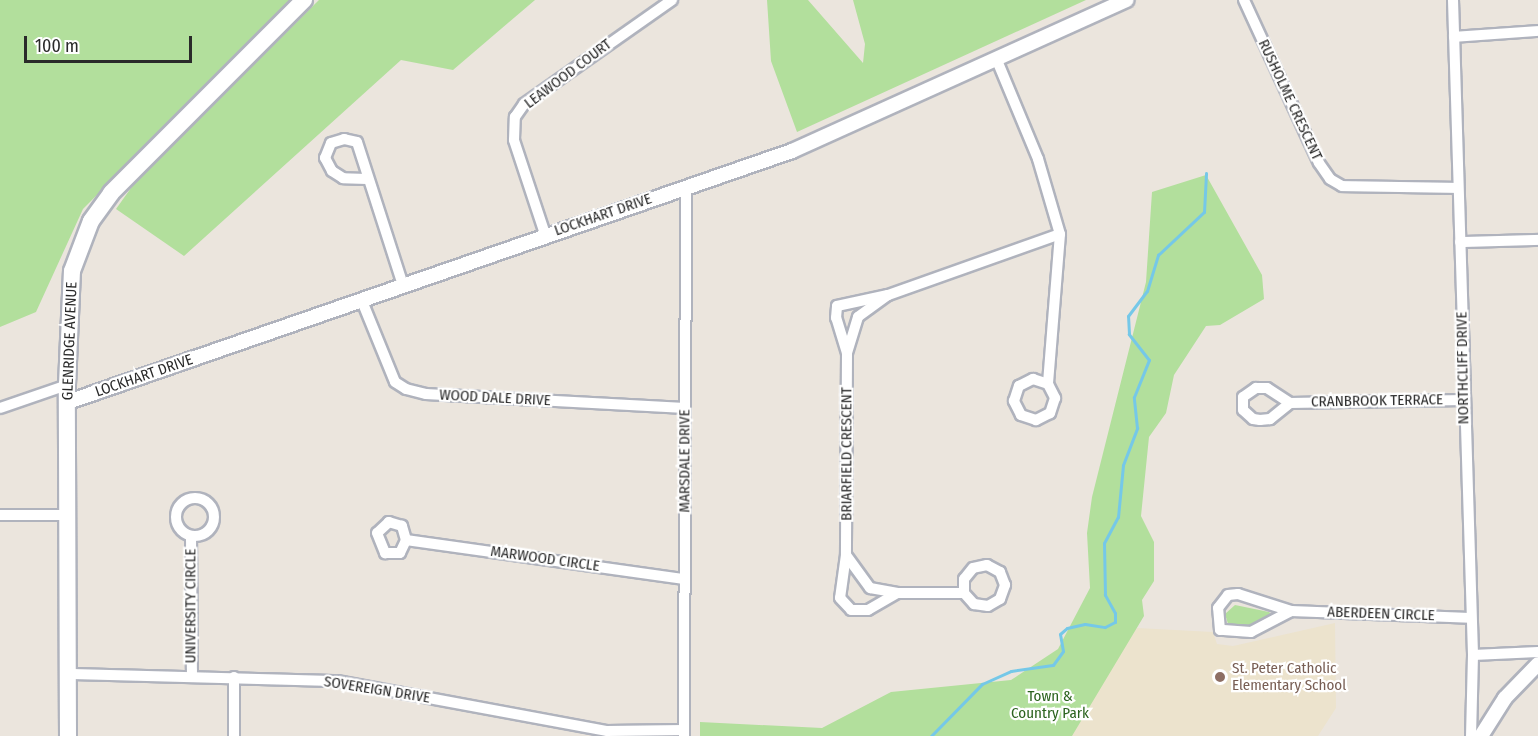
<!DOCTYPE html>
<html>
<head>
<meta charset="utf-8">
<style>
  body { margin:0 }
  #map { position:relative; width:1538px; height:736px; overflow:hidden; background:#ebe5dd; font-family:"Fira Sans Condensed",sans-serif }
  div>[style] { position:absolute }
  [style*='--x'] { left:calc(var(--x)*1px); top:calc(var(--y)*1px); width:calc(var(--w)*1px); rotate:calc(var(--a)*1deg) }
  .education>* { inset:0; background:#ece3cd }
  .green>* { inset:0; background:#b2df9c }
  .stream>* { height:3px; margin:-1.5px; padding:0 1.5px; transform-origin:1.5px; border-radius:1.5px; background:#75c8e8 }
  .roads { filter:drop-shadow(2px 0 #b0b3bd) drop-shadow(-2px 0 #b0b3bd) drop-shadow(0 2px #b0b3bd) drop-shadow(0 -2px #b0b3bd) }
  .minor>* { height:10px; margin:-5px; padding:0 5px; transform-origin:5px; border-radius:5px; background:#fff }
  .minor>.ring { margin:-5px; padding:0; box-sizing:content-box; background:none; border:10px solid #fff; border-radius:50% }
  .tertiary>* { height:14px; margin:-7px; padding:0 7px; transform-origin:7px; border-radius:7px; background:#fff }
  .secondary>* { height:16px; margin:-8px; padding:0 8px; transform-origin:8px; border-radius:8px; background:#fff }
  .dots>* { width:16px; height:16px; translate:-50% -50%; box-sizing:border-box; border:3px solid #fff; border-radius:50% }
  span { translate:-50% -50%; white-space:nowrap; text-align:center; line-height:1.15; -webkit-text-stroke:4.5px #fff; paint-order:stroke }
  .street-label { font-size:15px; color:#2a2a2a }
  .education-label { font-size:15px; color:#785e54 }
  .left { translate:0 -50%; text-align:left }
  .park-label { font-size:15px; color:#2b631e }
  .scale { position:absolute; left:24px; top:36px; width:168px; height:27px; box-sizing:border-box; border:3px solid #2a2a2a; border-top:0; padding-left:8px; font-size:18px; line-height:21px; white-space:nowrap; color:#2a2a2a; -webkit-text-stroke:4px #fff; paint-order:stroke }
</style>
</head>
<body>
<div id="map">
  <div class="education">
    <div style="clip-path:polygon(1335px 623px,1336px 708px,1318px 736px,1064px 736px,1137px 628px,1213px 632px,1217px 644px,1233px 646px)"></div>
  </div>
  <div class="green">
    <div style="clip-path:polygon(0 0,291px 0,83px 209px,36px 312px,0 327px)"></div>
    <div style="clip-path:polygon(319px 0,535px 0,453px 70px,401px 60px,184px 256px,116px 209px,136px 181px)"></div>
    <div style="clip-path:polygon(767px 0,808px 0,863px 63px,865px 44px,853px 0,1086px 0,797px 132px,771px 61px)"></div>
    <div style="clip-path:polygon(1206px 175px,1262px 275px,1264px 299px,1220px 325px,1206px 326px,1174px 375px,1166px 413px,1149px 437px,1141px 516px,1154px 542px,1154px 581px,1142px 600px,1144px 616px,1072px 736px,700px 736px,700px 722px,822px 728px,891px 692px,1011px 680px,1058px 649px,1090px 588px,1087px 533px,1092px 497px,1146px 282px,1152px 192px)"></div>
    <div style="clip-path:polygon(1235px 605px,1269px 612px,1274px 617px,1238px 629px,1229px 627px,1225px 614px)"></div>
  </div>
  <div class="stream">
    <div style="--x:931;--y:736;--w:73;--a:-45.6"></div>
    <div style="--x:982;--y:684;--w:32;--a:-24"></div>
    <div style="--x:1011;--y:671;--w:42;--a:-8.1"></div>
    <div style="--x:1053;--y:665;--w:17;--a:-54"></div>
    <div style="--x:1063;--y:651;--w:17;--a:-100"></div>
    <div style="--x:1060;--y:634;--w:9;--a:-41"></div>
    <div style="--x:1067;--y:628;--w:18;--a:-13"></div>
    <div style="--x:1085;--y:624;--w:20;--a:9"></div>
    <div style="--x:1105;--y:627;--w:11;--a:-27"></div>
    <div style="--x:1115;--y:622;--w:9;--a:-90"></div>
    <div style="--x:1115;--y:613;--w:21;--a:-119"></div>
    <div style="--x:1105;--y:595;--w:52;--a:-91.1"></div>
    <div style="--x:1104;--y:543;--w:30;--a:-62"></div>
    <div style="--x:1118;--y:517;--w:52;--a:-84.5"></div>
    <div style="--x:1123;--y:465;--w:40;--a:-69"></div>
    <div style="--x:1137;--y:428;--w:31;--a:-96"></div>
    <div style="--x:1134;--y:397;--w:40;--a:-68"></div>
    <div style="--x:1149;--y:360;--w:33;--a:-128"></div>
    <div style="--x:1129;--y:334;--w:18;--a:-93"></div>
    <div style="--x:1128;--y:316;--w:31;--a:-53"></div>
    <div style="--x:1147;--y:291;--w:38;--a:-73"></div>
    <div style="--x:1158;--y:255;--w:63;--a:-43.1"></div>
    <div style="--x:1204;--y:212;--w:39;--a:-87"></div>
  </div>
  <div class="roads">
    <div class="minor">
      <div style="--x:1244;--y:0;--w:179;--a:65.3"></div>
      <div style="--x:1319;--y:163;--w:19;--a:55"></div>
      <div style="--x:1330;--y:179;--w:14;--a:30"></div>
      <div style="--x:1342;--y:186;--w:115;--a:1"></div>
      <div style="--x:1453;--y:0;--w:655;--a:88.25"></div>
      <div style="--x:1473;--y:655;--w:81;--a:91.4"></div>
      <div style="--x:1454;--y:37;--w:84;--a:-4.1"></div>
      <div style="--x:996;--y:58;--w:109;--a:67.4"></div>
      <div style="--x:1038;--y:159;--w:78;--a:73.7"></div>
      <div style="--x:1060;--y:234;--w:150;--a:94.6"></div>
      <div style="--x:1048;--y:384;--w:16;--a:63"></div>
      <div style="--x:1055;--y:398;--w:16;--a:108"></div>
      <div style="--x:1050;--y:413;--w:16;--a:153"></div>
      <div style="--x:1036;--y:420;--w:16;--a:-162"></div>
      <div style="--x:1021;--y:415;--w:16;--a:-117"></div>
      <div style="--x:1014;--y:401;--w:16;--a:-72"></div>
      <div style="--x:1019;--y:386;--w:16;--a:-27"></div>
      <div style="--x:1033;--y:379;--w:16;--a:18"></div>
      <div style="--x:367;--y:179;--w:24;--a:-178"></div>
      <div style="--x:343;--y:178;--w:13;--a:-148"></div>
      <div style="--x:332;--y:171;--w:15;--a:-118"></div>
      <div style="--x:325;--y:158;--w:16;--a:-68"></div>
      <div style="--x:331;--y:143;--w:14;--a:-17"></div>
      <div style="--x:344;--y:139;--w:13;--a:13"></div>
      <div style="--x:357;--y:142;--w:150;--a:72.2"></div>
      <div style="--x:545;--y:234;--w:99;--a:-108.3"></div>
      <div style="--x:514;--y:140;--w:23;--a:-88"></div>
      <div style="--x:515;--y:117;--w:16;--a:-55"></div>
      <div style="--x:524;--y:104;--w:181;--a:-35.1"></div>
      <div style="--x:1460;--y:242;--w:78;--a:-1.5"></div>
      <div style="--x:888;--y:295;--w:37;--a:144"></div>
      <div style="--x:858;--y:317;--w:38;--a:107"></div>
      <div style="--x:847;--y:353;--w:202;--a:90.3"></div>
      <div style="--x:846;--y:555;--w:43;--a:97.9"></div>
      <div style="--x:840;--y:598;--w:16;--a:47"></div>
      <div style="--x:851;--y:610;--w:17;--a:0"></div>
      <div style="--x:868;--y:610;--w:34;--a:-30"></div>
      <div style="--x:362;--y:301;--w:87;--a:67.8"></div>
      <div style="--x:395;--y:382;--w:13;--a:32"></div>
      <div style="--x:406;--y:389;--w:21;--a:14"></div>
      <div style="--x:426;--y:394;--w:259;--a:3.1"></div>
      <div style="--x:847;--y:353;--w:37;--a:-107"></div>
      <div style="--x:836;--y:318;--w:12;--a:-85"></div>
      <div style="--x:837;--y:306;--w:52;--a:-12.2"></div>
      <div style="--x:888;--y:295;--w:182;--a:-19.5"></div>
      <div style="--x:1290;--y:403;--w:26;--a:141"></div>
      <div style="--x:1270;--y:419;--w:10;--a:174"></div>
      <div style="--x:1260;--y:420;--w:7;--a:-172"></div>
      <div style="--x:1253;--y:419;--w:13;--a:-138"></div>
      <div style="--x:1243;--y:410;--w:13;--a:-90"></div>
      <div style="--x:1243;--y:397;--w:16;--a:-35"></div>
      <div style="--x:1256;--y:388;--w:11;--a:0"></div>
      <div style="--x:1267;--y:388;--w:27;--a:33"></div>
      <div style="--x:1290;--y:403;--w:174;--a:-1"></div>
      <div style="--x:0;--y:408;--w:71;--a:-18.9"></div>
      <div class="ring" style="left:176px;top:498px;width:28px;height:28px"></div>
      <div style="--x:0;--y:515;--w:67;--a:0"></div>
      <div style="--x:191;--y:537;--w:139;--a:89.6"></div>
      <div style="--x:406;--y:540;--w:15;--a:-106"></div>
      <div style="--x:402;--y:526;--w:14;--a:-163"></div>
      <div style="--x:389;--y:522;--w:16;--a:137"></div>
      <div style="--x:377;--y:533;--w:22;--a:68"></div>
      <div style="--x:385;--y:553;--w:15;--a:0"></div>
      <div style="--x:400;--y:553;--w:14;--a:-65"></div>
      <div style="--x:406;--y:540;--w:281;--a:8"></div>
      <div style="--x:846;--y:555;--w:41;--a:54"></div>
      <div style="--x:870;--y:588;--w:28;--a:10"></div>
      <div style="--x:898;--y:593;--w:66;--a:0"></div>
      <div style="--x:964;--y:593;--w:15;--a:48"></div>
      <div style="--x:974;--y:604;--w:14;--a:8"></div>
      <div style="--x:988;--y:606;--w:14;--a:-30"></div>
      <div style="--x:1000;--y:599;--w:15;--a:-70"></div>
      <div style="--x:1005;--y:585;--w:14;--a:-111"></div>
      <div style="--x:1000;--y:572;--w:15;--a:-152"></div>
      <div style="--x:987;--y:565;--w:14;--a:168"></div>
      <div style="--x:973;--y:568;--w:14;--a:129"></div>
      <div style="--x:964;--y:579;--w:14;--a:90"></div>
      <div style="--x:1291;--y:611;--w:45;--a:152.3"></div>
      <div style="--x:1251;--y:632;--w:31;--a:-176"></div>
      <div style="--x:1220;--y:630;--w:22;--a:-95"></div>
      <div style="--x:1218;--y:608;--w:16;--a:-52"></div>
      <div style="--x:1228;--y:595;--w:10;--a:-6"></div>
      <div style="--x:1238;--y:594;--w:56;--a:17.8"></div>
      <div style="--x:1291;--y:611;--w:179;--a:2.2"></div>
      <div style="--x:1473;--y:655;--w:65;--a:-2.6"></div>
      <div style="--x:68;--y:674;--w:269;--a:1.5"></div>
      <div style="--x:337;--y:681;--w:275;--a:10.5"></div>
      <div style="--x:607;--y:731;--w:77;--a:-0.7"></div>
      <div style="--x:234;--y:677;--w:59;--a:90"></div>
      <div style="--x:684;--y:736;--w:549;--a:-89.79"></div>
    </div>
    <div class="tertiary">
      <div style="--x:68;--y:402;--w:766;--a:-19.12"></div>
      <div style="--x:792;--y:151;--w:367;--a:-24.3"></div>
      <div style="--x:1481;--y:736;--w:45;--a:-57.7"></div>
      <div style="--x:1505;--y:698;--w:47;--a:-45.9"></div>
    </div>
    <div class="secondary">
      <div style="--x:68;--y:736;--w:351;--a:-90.2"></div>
      <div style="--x:67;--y:385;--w:114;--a:-87.5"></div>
      <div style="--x:72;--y:271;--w:53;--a:-69.2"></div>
      <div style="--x:91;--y:221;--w:34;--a:-54"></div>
      <div style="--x:111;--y:193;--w:273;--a:-45"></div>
    </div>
  </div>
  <div class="dots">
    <div style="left:1220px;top:677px;background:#8d6e63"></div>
  </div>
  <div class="street-label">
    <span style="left:568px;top:74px;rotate:-37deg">LEAWOOD COURT</span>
    <span style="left:1290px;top:100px;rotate:65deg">RUSHOLME CRESCENT</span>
    <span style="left:603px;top:215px;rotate:-19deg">LOCKHART DRIVE</span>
    <span style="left:70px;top:341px;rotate:-88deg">GLENRIDGE AVENUE</span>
    <span style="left:1463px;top:368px;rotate:-91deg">NORTHCLIFF DRIVE</span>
    <span style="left:144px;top:376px;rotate:-19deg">LOCKHART DRIVE</span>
    <span style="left:495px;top:398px;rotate:3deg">WOOD DALE DRIVE</span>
    <span style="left:1377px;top:401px;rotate:-1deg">CRANBROOK TERRACE</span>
    <span style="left:847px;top:454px;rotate:-90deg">BRIARFIELD CRESCENT</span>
    <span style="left:685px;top:461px;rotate:-90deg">MARSDALE DRIVE</span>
    <span style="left:545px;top:559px;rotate:8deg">MARWOOD CIRCLE</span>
    <span style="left:191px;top:606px;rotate:-90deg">UNIVERSITY CIRCLE</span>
    <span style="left:1381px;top:614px;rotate:2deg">ABERDEEN CIRCLE</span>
    <span style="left:377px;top:690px;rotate:9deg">SOVEREIGN DRIVE</span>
  </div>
  <div class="education-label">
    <span class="left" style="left:1232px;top:677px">St. Peter Catholic<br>Elementary School</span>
  </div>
  <div class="park-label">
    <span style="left:1050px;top:705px">Town &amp;<br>Country Park</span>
  </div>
  <div class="scale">100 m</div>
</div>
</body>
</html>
